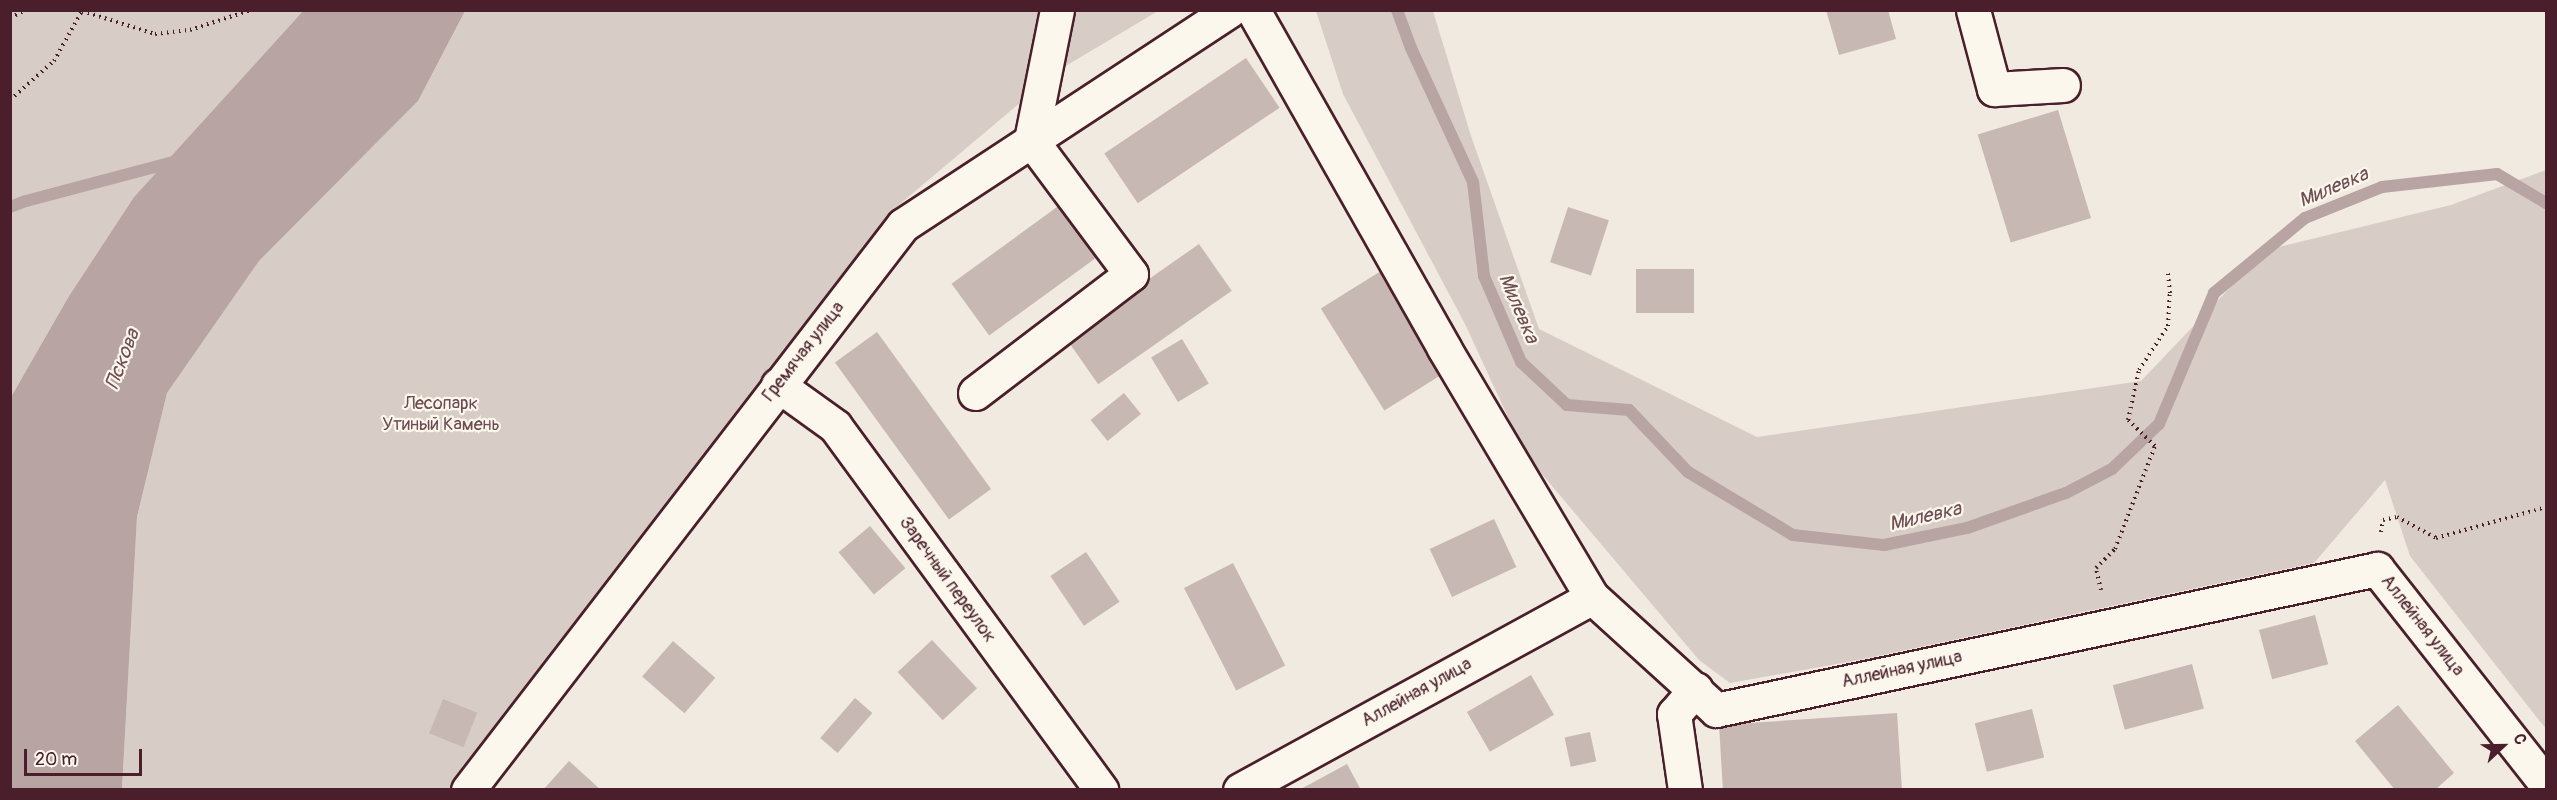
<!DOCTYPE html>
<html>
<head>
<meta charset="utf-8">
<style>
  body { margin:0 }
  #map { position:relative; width:2557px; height:800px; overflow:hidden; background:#f0eae0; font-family:Pangolin,sans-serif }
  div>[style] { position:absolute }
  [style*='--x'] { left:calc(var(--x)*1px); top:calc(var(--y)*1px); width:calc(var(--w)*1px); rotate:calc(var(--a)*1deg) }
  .green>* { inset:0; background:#d8ccc6 }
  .water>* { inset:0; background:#b8a4a2 }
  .stream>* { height:12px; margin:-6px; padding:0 6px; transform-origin:6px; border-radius:6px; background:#b8a4a2 }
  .building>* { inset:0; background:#c8b8b3; transform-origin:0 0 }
  .path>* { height:4px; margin-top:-2px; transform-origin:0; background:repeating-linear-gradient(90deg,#4a1f2b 0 1.5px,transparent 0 6px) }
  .roads { filter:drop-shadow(2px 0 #4a1f2b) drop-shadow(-2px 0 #4a1f2b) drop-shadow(0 2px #4a1f2b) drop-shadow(0 -2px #4a1f2b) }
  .minor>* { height:33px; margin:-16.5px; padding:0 16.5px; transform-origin:16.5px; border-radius:16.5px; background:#fbf7ec }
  span { translate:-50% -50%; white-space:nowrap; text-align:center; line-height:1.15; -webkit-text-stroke:4.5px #fbf7ec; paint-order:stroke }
  .street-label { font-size:18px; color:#4a1f2b }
  .park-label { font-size:18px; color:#6e4a52 }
  .water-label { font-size:20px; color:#704e55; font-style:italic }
  .frame { position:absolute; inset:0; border:12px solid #4a1f2b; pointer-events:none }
  .north { position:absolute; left:2473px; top:716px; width:60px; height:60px; -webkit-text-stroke:4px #fbf7ec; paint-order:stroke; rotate:68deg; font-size:16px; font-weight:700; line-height:24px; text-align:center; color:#4a1f2b }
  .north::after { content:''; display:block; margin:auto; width:21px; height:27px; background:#4a1f2b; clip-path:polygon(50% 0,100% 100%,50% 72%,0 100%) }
  .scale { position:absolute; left:24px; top:749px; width:118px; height:27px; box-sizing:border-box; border:3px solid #4a1f2b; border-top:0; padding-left:8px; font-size:18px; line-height:21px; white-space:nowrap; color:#4a1f2b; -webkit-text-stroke:4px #fbf7ec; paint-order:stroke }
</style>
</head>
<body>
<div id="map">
  <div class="green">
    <div style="clip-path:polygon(11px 11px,303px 11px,134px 197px,69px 296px,11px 397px)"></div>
    <div style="clip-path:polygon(465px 11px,1158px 11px,1059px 70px,894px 209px,769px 378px,454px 789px,122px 790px,137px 517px,167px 393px,259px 261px,418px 101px)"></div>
    <div style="clip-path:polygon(1316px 11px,1433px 11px,1471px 136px,1539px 329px,1757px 437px,2141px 381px,2266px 250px,2451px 205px,2546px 170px,2546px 729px,2410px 556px,2385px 480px,2314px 563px,1859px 660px,1730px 683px,1699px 660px,1525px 454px,1465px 324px,1343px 94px)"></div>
  </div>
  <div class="water">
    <div style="clip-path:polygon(303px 11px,465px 11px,418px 101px,259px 261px,167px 393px,137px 517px,122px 789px,11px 789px,11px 397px,69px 296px,134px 197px)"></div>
  </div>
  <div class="stream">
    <div style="--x:1397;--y:10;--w:40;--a:69.8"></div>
    <div style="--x:1411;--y:48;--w:148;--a:65.2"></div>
    <div style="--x:1473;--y:182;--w:95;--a:83.3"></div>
    <div style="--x:1484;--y:276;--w:94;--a:66.7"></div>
    <div style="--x:1521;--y:362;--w:63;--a:43.1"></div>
    <div style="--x:1567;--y:405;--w:62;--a:4.6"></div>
    <div style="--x:1629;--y:410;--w:86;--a:46.4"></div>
    <div style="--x:1688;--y:472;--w:122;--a:31"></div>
    <div style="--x:1793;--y:535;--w:92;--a:6.3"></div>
    <div style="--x:1884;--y:545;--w:85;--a:-11.6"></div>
    <div style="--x:1967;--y:528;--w:105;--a:-19.5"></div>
    <div style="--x:2066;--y:493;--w:52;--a:-27.6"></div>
    <div style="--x:2112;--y:469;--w:65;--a:-43.8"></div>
    <div style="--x:2159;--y:424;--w:142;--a:-67.2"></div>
    <div style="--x:2214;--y:293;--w:118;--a:-39.5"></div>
    <div style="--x:2305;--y:218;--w:83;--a:-21.9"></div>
    <div style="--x:2382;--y:187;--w:116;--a:-6.4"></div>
    <div style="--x:2497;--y:174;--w:57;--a:30.6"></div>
    <div style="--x:10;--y:207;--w:17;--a:-21"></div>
    <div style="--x:26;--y:201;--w:156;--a:-14.8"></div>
  </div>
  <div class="building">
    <div style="clip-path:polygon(1826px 10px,1888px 10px,1896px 39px,1839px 55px)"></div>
    <div style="left:1246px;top:58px;width:60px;height:171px;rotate:56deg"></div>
    <div style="left:2058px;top:110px;width:113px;height:84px;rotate:73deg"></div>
    <div style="left:1064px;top:202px;width:64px;height:139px;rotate:54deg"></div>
    <div style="left:1568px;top:207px;width:43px;height:58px;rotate:18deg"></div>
    <div style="left:1199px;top:244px;width:57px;height:163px;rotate:55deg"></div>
    <div style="left:1636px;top:269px;width:58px;height:44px"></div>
    <div style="left:1381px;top:271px;width:120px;height:71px;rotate:58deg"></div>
    <div style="left:877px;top:332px;width:194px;height:52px;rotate:54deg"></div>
    <div style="left:1182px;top:339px;width:52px;height:36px;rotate:59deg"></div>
    <div style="left:1124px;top:393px;width:27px;height:43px;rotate:51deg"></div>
    <div style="left:1494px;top:519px;width:53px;height:71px;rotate:65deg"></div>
    <div style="left:870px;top:526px;width:55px;height:41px;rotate:50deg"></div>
    <div style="left:1086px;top:552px;width:60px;height:43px;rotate:56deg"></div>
    <div style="left:1233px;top:563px;width:115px;height:55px;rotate:63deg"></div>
    <div style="left:2315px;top:615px;width:51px;height:58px;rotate:75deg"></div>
    <div style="left:932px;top:640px;width:66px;height:47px;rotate:47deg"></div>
    <div style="left:673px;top:641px;width:56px;height:47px;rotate:41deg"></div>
    <div style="left:2192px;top:664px;width:46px;height:82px;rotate:75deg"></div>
    <div style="left:1531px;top:675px;width:46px;height:74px;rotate:60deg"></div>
    <div style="left:855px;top:698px;width:23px;height:53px;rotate:41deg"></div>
    <div style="left:443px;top:699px;width:37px;height:37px;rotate:22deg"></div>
    <div style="clip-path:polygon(2398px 705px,2454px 773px,2435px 790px,2395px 790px,2355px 741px)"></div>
    <div style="left:2032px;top:709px;width:50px;height:59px;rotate:76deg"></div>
    <div style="clip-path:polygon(1897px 713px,1902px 790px,1723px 790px,1719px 725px)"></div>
    <div style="left:1590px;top:732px;width:30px;height:26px;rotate:78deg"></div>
    <div style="clip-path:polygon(569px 761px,601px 790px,543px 790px)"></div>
    <div style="clip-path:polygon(1347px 764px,1361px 790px,1299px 790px)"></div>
  </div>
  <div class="path">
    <div style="--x:82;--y:11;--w:77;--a:17.5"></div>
    <div style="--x:155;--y:34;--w:35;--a:-7"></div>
    <div style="--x:190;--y:30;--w:64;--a:-18.2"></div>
    <div style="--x:10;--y:18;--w:18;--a:-27"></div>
    <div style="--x:10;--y:100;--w:59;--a:-41.6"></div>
    <div style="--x:54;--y:61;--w:57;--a:-60.8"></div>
    <div style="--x:2381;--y:532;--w:12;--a:-81"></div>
    <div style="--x:2383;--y:520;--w:14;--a:-12"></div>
    <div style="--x:2397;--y:517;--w:44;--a:28.3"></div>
    <div style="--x:2436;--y:538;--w:114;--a:-15.7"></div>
    <div style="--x:2101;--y:590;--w:23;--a:-103"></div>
    <div style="--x:2096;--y:568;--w:27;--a:-45"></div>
    <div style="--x:2115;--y:549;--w:110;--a:-68.8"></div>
    <div style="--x:2155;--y:446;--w:37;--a:-136"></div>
    <div style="--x:2128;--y:420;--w:51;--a:-77.6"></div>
    <div style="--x:2139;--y:370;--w:53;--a:-56.6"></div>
    <div style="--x:2168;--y:326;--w:33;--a:-87"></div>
    <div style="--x:2170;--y:293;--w:20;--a:-96"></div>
  </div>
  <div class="roads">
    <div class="minor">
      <div style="--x:1253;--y:10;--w:388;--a:60.5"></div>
      <div style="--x:1444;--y:348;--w:290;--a:59.3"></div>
      <div style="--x:1973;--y:10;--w:82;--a:75.1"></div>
      <div style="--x:1994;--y:89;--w:69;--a:-3.3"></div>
      <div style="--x:778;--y:385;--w:70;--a:35.7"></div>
      <div style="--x:835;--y:426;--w:451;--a:53.8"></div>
      <div style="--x:975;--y:393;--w:196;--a:-37.3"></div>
      <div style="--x:1131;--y:274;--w:167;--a:-126.7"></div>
      <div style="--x:1031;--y:140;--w:133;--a:-78.7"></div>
      <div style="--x:468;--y:790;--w:713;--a:-52.41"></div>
      <div style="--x:903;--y:225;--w:391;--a:-33.3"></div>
      <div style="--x:1240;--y:790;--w:401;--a:-28.7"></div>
      <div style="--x:1592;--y:597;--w:168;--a:42.3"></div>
      <div style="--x:1716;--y:710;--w:676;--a:-12.04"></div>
      <div style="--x:2377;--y:569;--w:273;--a:51.8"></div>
      <div style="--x:1685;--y:790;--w:77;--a:-98.2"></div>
      <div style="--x:1674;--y:714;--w:33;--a:-49"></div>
    </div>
  </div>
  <div class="street-label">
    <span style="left:804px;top:352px;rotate:-52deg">Гремячая улица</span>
    <span style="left:947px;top:580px;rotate:54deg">Заречный переулок</span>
    <span style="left:2422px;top:626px;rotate:52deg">Аллейная улица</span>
    <span style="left:1902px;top:670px;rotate:-12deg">Аллейная улица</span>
    <span style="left:1417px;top:693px;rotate:-29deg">Аллейная улица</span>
  </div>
  <div class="park-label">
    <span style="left:441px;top:415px">Лесопарк<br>Утиный Камень</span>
  </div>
  <div class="water-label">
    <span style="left:2333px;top:187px;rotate:-23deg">Милевка</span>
    <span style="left:1519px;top:308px;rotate:67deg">Милевка</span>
    <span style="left:122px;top:359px;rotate:-69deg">Пскова</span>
    <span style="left:1925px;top:516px;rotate:-13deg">Милевка</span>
  </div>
  <div class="frame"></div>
  <div class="north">С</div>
  <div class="scale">20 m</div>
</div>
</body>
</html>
